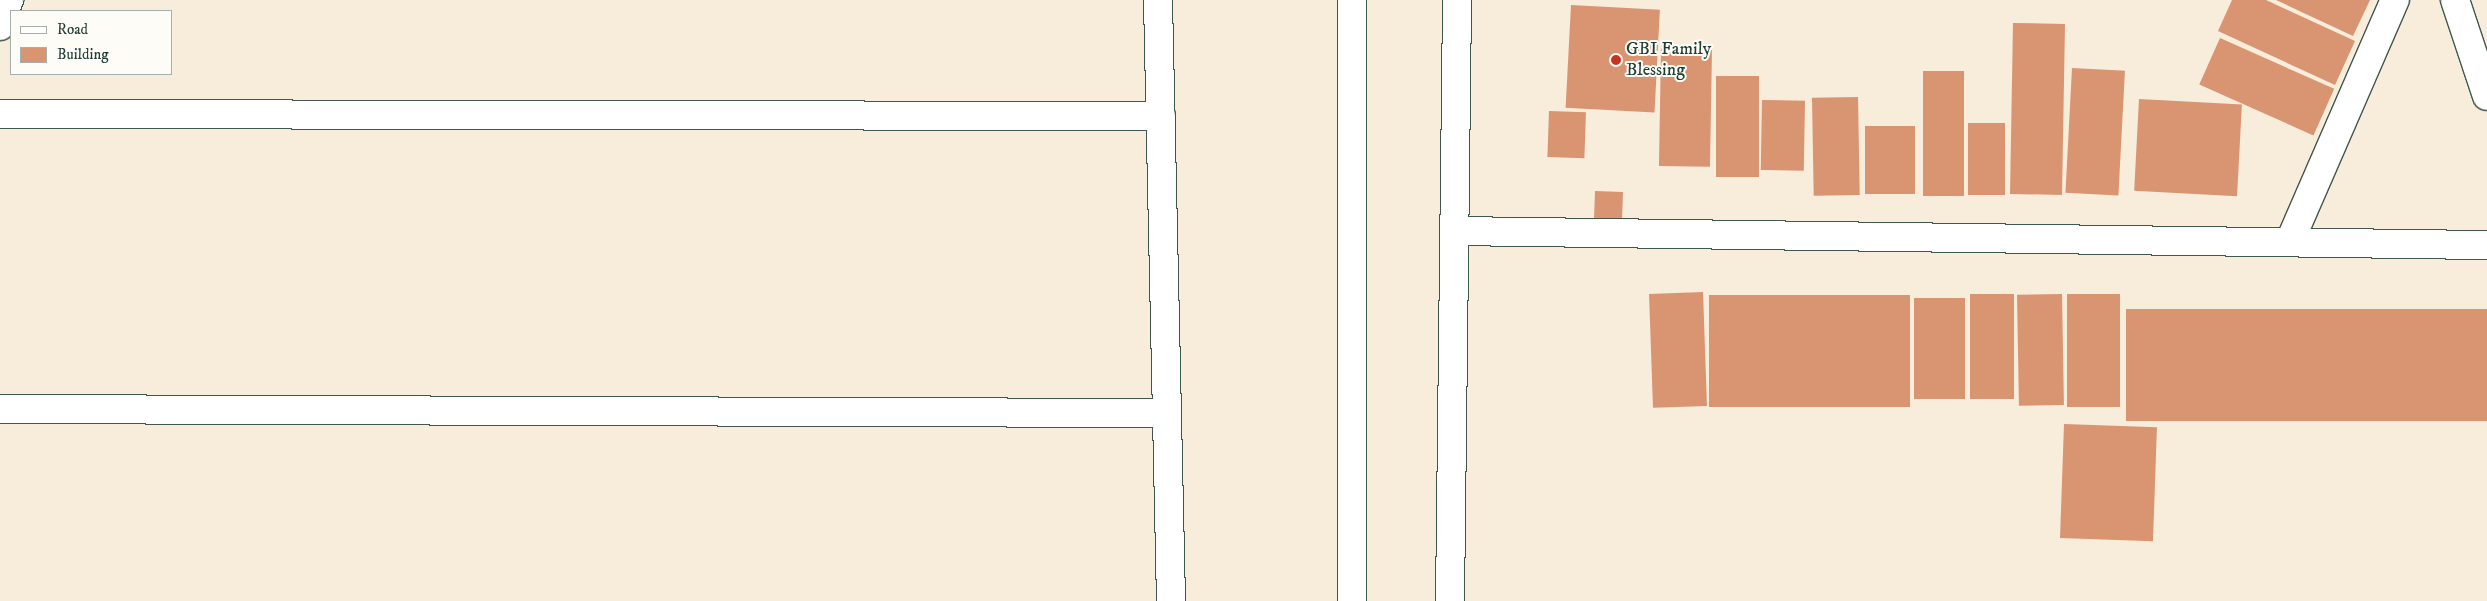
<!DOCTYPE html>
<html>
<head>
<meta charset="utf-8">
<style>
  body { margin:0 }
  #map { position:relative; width:2487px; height:601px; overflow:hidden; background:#f8ecda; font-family:"IM FELL DW Pica",serif }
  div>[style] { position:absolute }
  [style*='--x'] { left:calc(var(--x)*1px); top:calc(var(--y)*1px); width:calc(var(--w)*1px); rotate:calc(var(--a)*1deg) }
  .building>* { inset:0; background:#d99472; transform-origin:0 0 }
  .roads { filter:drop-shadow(1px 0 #40574d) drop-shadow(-1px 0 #40574d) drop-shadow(0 1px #40574d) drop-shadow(0 -1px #40574d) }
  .street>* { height:28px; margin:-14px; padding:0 14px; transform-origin:14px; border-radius:14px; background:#fff }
  .dots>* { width:14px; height:14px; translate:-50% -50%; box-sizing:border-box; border:2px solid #fdfcf7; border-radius:50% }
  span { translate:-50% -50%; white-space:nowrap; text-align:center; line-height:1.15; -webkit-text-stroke:4px #fdfcf7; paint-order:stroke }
  .poi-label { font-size:18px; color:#1f3d34 }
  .left { translate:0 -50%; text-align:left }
  .legend { position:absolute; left:10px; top:10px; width:162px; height:65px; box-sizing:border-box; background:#fdfcf7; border:1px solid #a4b0a9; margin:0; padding:6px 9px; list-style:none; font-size:15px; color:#1f3d34 }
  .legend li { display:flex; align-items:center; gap:10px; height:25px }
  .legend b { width:25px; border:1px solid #a4b0a9 }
</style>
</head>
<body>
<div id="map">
  <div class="building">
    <div style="clip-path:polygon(2232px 0,2266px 0,2355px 41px,2335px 85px,2218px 31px)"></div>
    <div style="clip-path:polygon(2276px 0,2370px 0,2353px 36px)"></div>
    <div style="left:1571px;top:5px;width:89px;height:103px;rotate:3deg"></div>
    <div style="left:2013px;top:23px;width:52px;height:171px;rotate:1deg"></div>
    <div style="left:2220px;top:38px;width:125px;height:51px;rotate:24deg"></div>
    <div style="left:1661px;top:49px;width:51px;height:117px;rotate:1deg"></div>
    <div style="left:2072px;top:68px;width:53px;height:125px;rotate:3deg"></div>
    <div style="left:1923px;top:71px;width:41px;height:125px"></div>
    <div style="left:1716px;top:76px;width:43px;height:101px"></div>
    <div style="left:1858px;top:97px;width:98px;height:46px;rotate:89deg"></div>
    <div style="left:2139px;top:99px;width:103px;height:92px;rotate:3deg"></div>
    <div style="left:1762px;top:100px;width:43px;height:70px;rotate:1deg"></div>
    <div style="left:1549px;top:111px;width:37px;height:46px;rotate:2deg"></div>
    <div style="left:1968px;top:123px;width:37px;height:72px"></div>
    <div style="left:1865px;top:126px;width:50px;height:68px"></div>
    <div style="left:1595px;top:191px;width:28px;height:29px;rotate:2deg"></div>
    <div style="left:1703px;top:292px;width:114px;height:54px;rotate:88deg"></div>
    <div style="left:1970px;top:294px;width:44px;height:105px"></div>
    <div style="left:2062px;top:294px;width:111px;height:45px;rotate:89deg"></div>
    <div style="left:2120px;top:294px;width:113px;height:53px;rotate:90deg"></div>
    <div style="left:1709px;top:295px;width:201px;height:112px"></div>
    <div style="left:1914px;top:298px;width:51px;height:101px"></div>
    <div style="left:2126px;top:309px;width:361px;height:112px"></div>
    <div style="left:2064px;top:424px;width:93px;height:114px;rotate:2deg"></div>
  </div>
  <div class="roads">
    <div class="street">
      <div style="--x:1158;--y:0;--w:601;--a:88.76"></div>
      <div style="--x:2455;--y:0;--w:101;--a:71.6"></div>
      <div style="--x:0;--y:26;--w:28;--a:-71"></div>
      <div style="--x:0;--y:114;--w:1161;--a:0.1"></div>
      <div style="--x:1454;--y:231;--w:1033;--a:0.78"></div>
      <div style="--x:2290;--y:241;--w:263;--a:-66.5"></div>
      <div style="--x:0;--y:409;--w:1167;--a:0.2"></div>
      <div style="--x:1352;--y:601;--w:601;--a:-90"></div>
      <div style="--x:1450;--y:601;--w:601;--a:-89.33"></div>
    </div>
  </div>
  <div class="dots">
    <div style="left:1616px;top:60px;background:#c8321e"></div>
  </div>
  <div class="poi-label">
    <span class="left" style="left:1626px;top:60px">GBI Family<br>Blessing</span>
  </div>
  <ul class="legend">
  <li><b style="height:6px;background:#fff"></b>Road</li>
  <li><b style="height:14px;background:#d99472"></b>Building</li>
  </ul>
</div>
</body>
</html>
